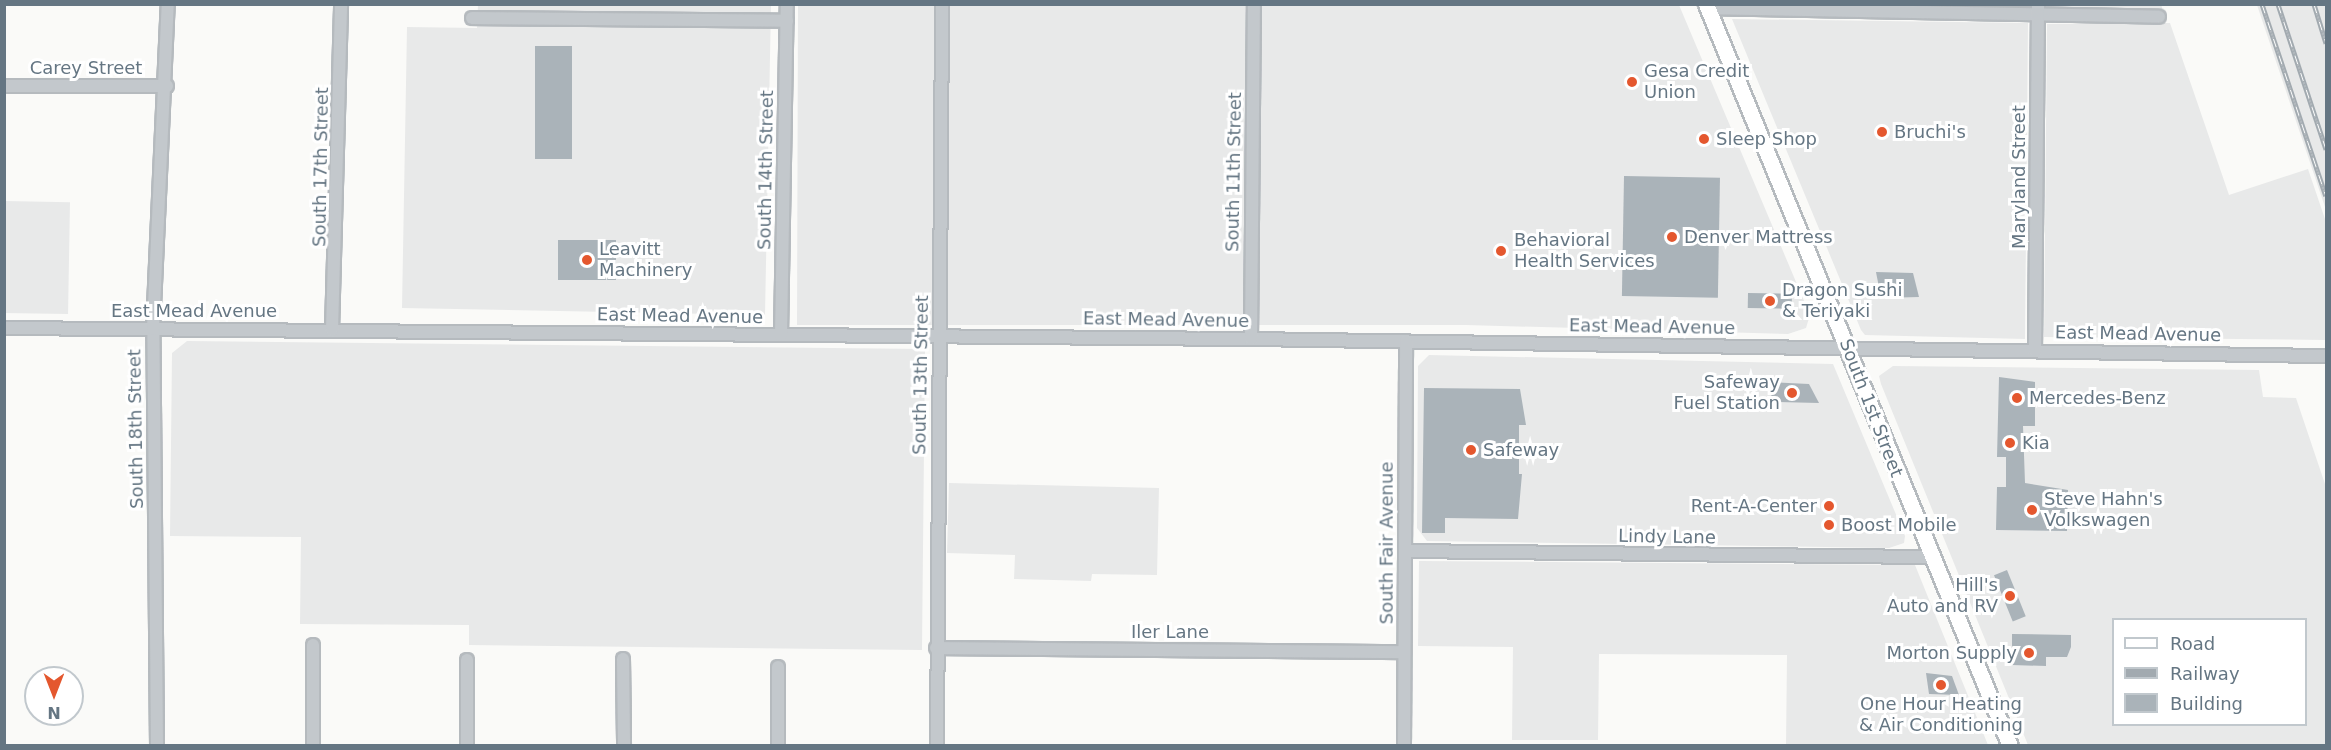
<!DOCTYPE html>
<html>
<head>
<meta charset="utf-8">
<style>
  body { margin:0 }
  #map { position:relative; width:2331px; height:750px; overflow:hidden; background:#fafaf8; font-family:"DejaVu Sans",sans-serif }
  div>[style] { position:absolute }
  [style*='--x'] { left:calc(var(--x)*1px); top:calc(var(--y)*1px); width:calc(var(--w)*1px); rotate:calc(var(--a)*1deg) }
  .built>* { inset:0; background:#e8e9e9; transform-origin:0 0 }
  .building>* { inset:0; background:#aab3b9; transform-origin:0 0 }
  .roads { filter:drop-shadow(2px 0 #b5babe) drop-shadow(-2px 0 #b5babe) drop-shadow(0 2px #b5babe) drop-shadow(0 -2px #b5babe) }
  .minor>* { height:12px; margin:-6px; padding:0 6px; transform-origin:6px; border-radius:6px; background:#c3c8cc }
  .major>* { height:15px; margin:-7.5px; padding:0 7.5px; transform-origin:7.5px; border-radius:7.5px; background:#fff }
  .rail>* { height:5px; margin-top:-2.5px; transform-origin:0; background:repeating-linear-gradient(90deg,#fff 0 9px,#a2aab0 0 18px); box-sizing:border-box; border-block:2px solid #a2aab0 }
  .dots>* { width:16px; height:16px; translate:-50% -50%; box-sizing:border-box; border:3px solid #fff; border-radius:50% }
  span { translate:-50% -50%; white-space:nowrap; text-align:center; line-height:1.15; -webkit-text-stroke:6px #fff; paint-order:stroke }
  .street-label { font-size:18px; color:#657683 }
  .poi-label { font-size:18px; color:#657683 }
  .left { translate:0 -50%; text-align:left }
  .right { translate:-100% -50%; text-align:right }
  .frame { position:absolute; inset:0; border:6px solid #657683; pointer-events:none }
  .legend { position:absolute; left:2112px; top:618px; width:195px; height:108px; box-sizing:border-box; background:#fff; border:2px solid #c1c8cd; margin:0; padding:8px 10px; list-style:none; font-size:18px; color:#657683 }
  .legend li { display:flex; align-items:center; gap:12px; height:30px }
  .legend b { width:30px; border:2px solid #c1c8cd }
  .north { position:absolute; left:24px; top:666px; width:60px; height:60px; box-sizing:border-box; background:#fff; border:2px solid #c1c8cd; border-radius:50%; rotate:180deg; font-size:16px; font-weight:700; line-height:24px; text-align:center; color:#657683 }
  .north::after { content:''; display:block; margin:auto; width:21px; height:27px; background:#e4572e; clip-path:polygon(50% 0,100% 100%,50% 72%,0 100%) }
</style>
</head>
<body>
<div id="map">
  <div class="built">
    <div style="clip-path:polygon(798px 4px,1679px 5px,1810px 315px,1806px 328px,1788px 334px,1466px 325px,797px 325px)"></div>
    <div style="clip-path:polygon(2161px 4px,2163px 11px,1936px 5px)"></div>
    <div style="clip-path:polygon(478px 5px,771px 5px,765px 315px,402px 308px,407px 27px,477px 28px)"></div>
    <div style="clip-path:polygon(2257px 5px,2326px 5px,2326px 210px)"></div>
    <div style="clip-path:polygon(1732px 19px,2028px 23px,2025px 339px,1865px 335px,1861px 330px)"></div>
    <div style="clip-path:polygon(2170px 23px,2229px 195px,2308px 169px,2326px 222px,2326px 340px,2044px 337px,2047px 24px)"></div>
    <div style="left:5px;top:201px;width:65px;height:112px;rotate:1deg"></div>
    <div style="clip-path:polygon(187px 341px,925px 349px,922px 650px,469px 645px,469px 625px,300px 624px,301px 537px,170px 536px,172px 353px)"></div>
    <div style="clip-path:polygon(1429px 355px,1833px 364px,1905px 536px,1904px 543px,1889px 548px,1427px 541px,1417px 528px,1418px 366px)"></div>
    <div style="clip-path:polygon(evenodd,1893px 366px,2259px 370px,2263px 397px,2296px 398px,2326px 487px,2326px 745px,2028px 745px,1881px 384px,1879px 376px,1893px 366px,2114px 620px,2306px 620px,2306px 724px,2114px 724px,2114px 620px)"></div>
    <div style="clip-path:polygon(949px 483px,1159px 488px,1157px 575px,1092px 574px,1091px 581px,1014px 579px,1015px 555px,947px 553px)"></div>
    <div style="clip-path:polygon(1419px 561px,1915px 565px,1988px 745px,1786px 745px,1787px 655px,1599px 654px,1598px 740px,1512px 740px,1513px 647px,1418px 646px)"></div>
  </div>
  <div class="building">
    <div style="left:535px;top:46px;width:37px;height:113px"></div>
    <div style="left:1624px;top:176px;width:96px;height:120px;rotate:1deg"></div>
    <div style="left:558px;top:240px;width:58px;height:40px"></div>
    <div style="clip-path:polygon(1876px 272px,1913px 273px,1919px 297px,1881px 298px)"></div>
    <div style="left:1748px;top:293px;width:44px;height:15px;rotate:1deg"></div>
    <div style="clip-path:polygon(1999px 377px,2035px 382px,2035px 426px,2023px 426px,2025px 483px,2068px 490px,2067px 531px,1996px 530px,1997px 487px,2006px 487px,2006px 457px,1997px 457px)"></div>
    <div style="clip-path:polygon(1764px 382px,1809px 384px,1819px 403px,1775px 402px)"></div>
    <div style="clip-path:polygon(1424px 388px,1520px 389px,1526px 425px,1519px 425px,1519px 474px,1522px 474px,1518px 519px,1445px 518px,1445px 533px,1422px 533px)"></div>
    <div style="left:2007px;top:570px;width:50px;height:14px;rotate:68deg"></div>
    <div style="clip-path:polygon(2012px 634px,2071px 635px,2071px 647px,2067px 657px,2046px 657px,2046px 666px,2012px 665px)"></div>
    <div style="clip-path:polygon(1926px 673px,1952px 676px,1959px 695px,1929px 694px)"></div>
  </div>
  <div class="roads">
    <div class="minor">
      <div style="--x:1707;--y:8;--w:452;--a:1.1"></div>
      <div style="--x:472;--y:18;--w:315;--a:0.5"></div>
      <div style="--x:4;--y:86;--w:163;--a:0"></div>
      <div style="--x:4;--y:328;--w:1247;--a:0.51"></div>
      <div style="--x:1251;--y:339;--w:1075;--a:0.91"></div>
      <div style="--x:332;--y:330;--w:326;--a:-88.4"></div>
      <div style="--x:781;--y:335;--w:331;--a:-89"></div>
      <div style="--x:1251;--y:339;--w:335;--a:-89.5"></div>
      <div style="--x:2035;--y:351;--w:347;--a:-89.5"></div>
      <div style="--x:1405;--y:551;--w:524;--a:0.66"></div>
      <div style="--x:313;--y:645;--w:101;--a:90"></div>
      <div style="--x:936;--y:648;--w:468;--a:0.5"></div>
      <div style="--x:623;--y:659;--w:87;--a:89.3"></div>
      <div style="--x:467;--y:660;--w:86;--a:90"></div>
      <div style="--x:778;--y:667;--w:79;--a:90"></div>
      <div style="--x:157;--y:746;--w:417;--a:-90.5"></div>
      <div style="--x:153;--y:329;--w:325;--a:-87.4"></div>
      <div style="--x:937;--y:746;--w:742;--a:-89.61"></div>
      <div style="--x:1404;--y:746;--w:405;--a:-89.7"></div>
    </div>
    <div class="major">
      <div style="--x:1706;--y:4;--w:802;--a:67.72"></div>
    </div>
  </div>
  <div class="rail">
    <div style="--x:2262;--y:4;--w:202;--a:71.6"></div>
    <div style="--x:2278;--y:4;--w:153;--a:71.7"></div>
    <div style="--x:2314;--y:4;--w:41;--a:72.9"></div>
  </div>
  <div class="dots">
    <div style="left:1632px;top:82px;background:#e4572e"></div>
    <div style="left:1882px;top:132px;background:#e4572e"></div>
    <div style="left:1704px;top:139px;background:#e4572e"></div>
    <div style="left:1672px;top:237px;background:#e4572e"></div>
    <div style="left:1501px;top:251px;background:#e4572e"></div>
    <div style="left:587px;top:260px;background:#e4572e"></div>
    <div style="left:1770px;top:301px;background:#e4572e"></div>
    <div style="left:1792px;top:393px;background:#e4572e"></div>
    <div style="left:2017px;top:398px;background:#e4572e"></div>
    <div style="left:2010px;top:443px;background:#e4572e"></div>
    <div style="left:1471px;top:450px;background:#e4572e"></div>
    <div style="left:1829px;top:506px;background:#e4572e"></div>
    <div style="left:2032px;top:510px;background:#e4572e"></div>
    <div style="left:1829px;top:525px;background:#e4572e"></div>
    <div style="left:2010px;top:596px;background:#e4572e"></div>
    <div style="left:2029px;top:653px;background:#e4572e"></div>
    <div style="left:1941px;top:685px;background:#e4572e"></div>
  </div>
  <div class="street-label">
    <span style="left:86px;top:68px">Carey Street</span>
    <span style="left:321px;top:167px;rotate:-89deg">South 17th Street</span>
    <span style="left:766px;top:170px;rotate:-89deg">South 14th Street</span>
    <span style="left:1234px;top:172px;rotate:-89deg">South 11th Street</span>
    <span style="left:2019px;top:177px;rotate:-90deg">Maryland Street</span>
    <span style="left:194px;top:311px">East Mead Avenue</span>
    <span style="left:680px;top:316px;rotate:1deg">East Mead Avenue</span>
    <span style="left:1166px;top:320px;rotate:1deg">East Mead Avenue</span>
    <span style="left:1652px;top:327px;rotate:1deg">East Mead Avenue</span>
    <span style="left:2138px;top:334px;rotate:1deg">East Mead Avenue</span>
    <span style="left:921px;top:375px;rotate:-89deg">South 13th Street</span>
    <span style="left:1871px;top:408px;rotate:69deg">South 1st Street</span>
    <span style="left:136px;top:429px;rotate:-91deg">South 18th Street</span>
    <span style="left:1667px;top:537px;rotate:1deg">Lindy Lane</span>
    <span style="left:1387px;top:543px;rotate:-90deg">South Fair Avenue</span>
    <span style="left:1170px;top:632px">Iler Lane</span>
  </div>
  <div class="poi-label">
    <span class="left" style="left:1644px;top:82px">Gesa Credit<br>Union</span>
    <span class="left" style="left:1894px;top:132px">Bruchi's</span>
    <span class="left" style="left:1716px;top:139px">Sleep Shop</span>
    <span class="left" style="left:1684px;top:237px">Denver Mattress</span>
    <span class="left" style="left:1514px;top:251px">Behavioral<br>Health Services</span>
    <span class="left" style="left:599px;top:260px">Leavitt<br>Machinery</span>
    <span class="left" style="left:1782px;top:301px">Dragon Sushi<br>&amp; Teriyaki</span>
    <span class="right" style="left:1780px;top:393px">Safeway<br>Fuel Station</span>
    <span class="left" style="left:2029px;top:398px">Mercedes-Benz</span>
    <span class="left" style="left:2022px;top:443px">Kia</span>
    <span class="left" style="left:1483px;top:450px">Safeway</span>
    <span class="left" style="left:2044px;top:510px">Steve Hahn's<br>Volkswagen</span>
    <span class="right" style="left:1817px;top:506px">Rent-A-Center</span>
    <span class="left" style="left:1841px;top:525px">Boost Mobile</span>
    <span class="right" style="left:1998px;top:596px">Hill's<br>Auto and RV</span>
    <span class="right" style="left:2017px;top:653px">Morton Supply</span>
    <span style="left:1941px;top:715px">One Hour Heating<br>&amp; Air Conditioning</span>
  </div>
  <div class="frame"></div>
  <ul class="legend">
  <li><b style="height:8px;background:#fff"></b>Road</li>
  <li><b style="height:8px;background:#a2aab0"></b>Railway</li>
  <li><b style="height:16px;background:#aab3b9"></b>Building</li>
  </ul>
  <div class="north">N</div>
</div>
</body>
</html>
